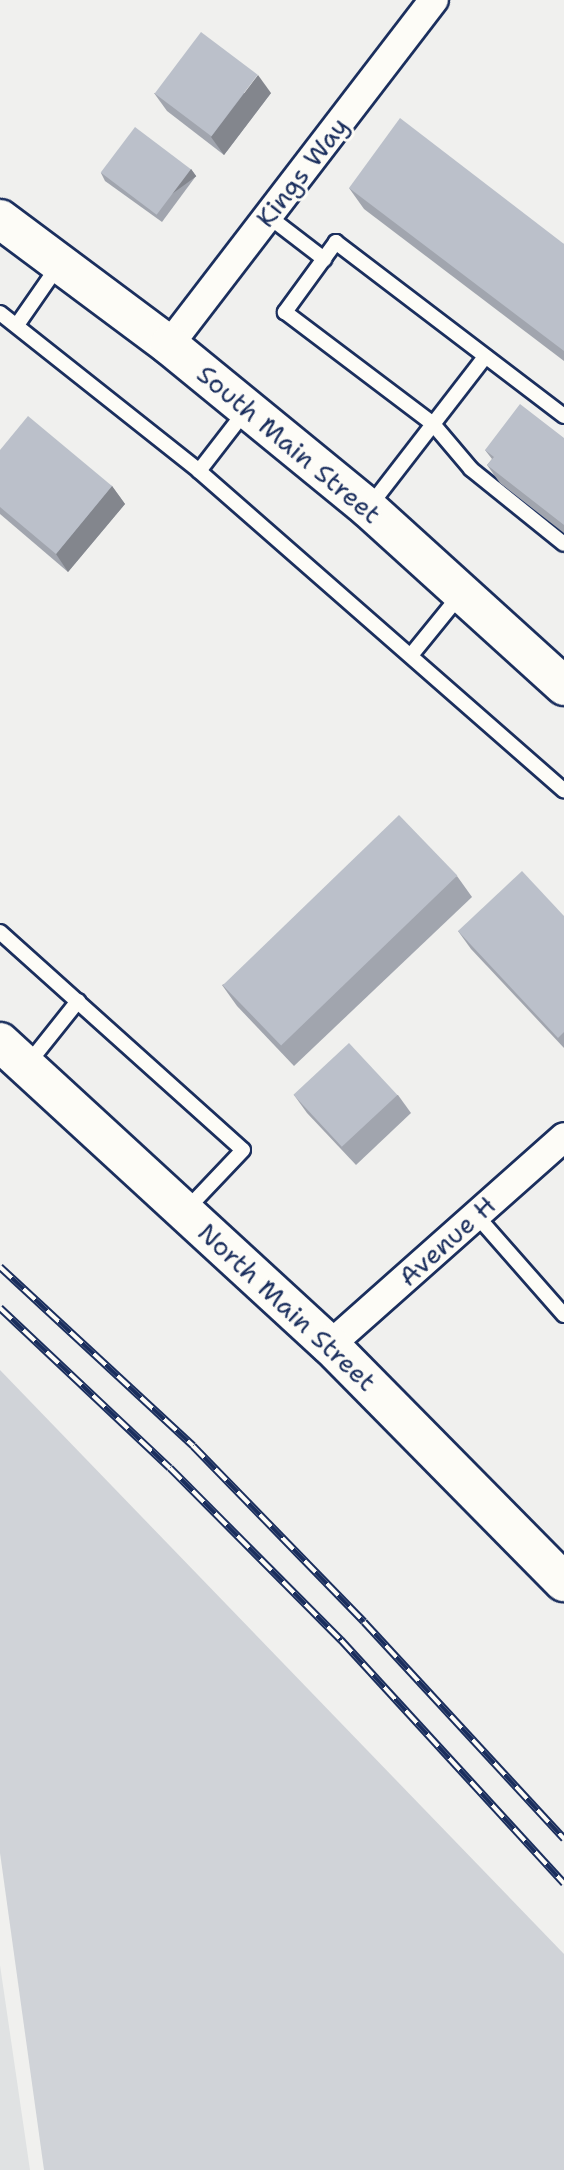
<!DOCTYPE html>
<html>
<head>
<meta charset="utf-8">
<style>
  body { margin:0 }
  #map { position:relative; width:564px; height:2170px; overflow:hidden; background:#f0f0ee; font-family:"Shantell Sans",sans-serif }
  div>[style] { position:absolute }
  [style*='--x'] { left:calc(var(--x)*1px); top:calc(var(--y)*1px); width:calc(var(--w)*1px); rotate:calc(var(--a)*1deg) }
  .built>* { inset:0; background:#e0e2e3 }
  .green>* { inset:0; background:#d0d3d8 }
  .roads { filter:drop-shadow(2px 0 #1b2f5e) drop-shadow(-2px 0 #1b2f5e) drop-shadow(0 2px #1b2f5e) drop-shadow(0 -2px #1b2f5e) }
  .service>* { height:14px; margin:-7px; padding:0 7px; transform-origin:7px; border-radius:7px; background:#fdfcf7 }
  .minor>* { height:28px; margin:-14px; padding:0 14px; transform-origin:14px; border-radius:14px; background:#fdfcf7 }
  .trunk>* { height:38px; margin:-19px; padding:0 19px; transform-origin:19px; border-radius:19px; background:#fdfcf7 }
  .rail>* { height:8px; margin-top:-4px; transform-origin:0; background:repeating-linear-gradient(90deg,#fdfcf7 0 16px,#1b2f5e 0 32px); box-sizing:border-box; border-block:2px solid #1b2f5e }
  .wall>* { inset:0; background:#a1a5ae }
  .shaded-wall>* { inset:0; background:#83868d; transform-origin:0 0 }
  .building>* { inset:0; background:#bbc0ca; transform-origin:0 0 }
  span { translate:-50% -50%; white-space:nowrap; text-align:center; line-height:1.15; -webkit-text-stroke:6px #fdfcf7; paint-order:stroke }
  .street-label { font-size:26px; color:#1b2f5e }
</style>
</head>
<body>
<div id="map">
  <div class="built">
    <div style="clip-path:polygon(0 1965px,30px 2170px,0 2170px)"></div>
  </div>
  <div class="green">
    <div style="clip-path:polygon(0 1370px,564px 1954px,564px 2170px,44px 2170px,0 1853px)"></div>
  </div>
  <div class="roads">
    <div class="service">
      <div style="--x:268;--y:216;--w:71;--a:37.5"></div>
      <div style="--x:0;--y:313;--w:254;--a:38.4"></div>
      <div style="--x:199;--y:471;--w:485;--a:41.2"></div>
      <div style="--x:17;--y:325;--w:72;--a:-55.2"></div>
      <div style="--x:564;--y:416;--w:287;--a:-142.7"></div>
      <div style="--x:336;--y:242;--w:87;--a:126.1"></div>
      <div style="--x:285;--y:312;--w:186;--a:37.1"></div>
      <div style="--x:433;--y:424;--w:59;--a:49.8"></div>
      <div style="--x:471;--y:469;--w:119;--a:38.9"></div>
      <div style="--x:199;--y:471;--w:78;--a:-52.3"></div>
      <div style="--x:369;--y:507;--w:190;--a:-52.3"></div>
      <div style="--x:412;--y:654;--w:76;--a:-50.9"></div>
      <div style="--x:0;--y:932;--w:326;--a:41.9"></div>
      <div style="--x:243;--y:1150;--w:81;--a:133.5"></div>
      <div style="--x:27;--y:1065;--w:82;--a:-51.4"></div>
      <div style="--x:476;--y:1215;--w:133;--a:48.7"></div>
    </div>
    <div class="minor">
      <div style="--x:169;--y:345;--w:435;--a:-52.5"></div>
      <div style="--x:330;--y:1345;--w:313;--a:-41.6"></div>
    </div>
    <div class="trunk">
      <div style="--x:0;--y:219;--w:211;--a:36.7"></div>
      <div style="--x:169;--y:345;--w:257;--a:39.3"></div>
      <div style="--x:368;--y:508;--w:265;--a:42.2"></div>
      <div style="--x:0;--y:1042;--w:448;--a:42.6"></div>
      <div style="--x:330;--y:1345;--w:333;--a:45.4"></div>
    </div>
  </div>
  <div class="rail">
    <div style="--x:0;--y:1267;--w:263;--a:42.8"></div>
    <div style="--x:193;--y:1446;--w:245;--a:45.8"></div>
    <div style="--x:364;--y:1622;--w:295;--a:47.3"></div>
    <div style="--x:0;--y:1308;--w:233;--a:43.3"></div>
    <div style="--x:170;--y:1468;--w:243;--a:45.2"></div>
    <div style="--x:341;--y:1640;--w:330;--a:47.5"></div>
  </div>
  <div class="wall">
    <div style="clip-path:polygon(154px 93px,271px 93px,224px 155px,167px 111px)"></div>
    <div style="clip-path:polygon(191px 169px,196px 176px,162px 222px,105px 181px,101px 173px)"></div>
    <div style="clip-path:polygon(349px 188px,564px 244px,564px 361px,364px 209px)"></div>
    <div style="clip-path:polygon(564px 438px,564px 533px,500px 483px,487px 465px,492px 459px,485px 450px)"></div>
    <div style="clip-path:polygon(0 450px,112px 486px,125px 504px,68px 572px,0 514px)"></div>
    <div style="clip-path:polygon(457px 876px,472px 897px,294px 1066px,237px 1006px,222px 985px)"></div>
    <div style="clip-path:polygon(564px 916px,564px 1048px,471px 949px,458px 931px)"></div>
    <div style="clip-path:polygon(294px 1095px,398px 1095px,411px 1113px,356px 1165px,307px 1113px)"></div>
  </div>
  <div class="shaded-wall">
    <div style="clip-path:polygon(258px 75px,271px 93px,224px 155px,211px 137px)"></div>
    <div style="left:191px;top:169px;width:9px;height:57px;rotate:54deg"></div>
    <div style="clip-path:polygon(112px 486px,125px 504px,68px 572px,56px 554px)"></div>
  </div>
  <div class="building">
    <div style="left:201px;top:32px;width:71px;height:77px;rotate:37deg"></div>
    <div style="clip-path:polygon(400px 118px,564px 244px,564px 351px,349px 188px)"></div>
    <div style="left:135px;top:127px;width:70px;height:57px;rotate:37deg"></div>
    <div style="clip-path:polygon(520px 404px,564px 438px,564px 525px,487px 465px,494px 457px,485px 450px)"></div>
    <div style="clip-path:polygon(28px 416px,112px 486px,56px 554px,0 507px,0 450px)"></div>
    <div style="left:399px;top:815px;width:84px;height:245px;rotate:46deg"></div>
    <div style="clip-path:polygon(522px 871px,564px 916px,564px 1032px,558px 1038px,458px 931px)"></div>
    <div style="left:349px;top:1043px;width:71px;height:76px;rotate:47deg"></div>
  </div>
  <div class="street-label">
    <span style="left:302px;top:172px;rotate:-52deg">Kings Way</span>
    <span style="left:289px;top:444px;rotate:40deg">South Main Street</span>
    <span style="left:447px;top:1241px;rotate:-42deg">Avenue H</span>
    <span style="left:287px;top:1307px;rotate:43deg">North Main Street</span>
  </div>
</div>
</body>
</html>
